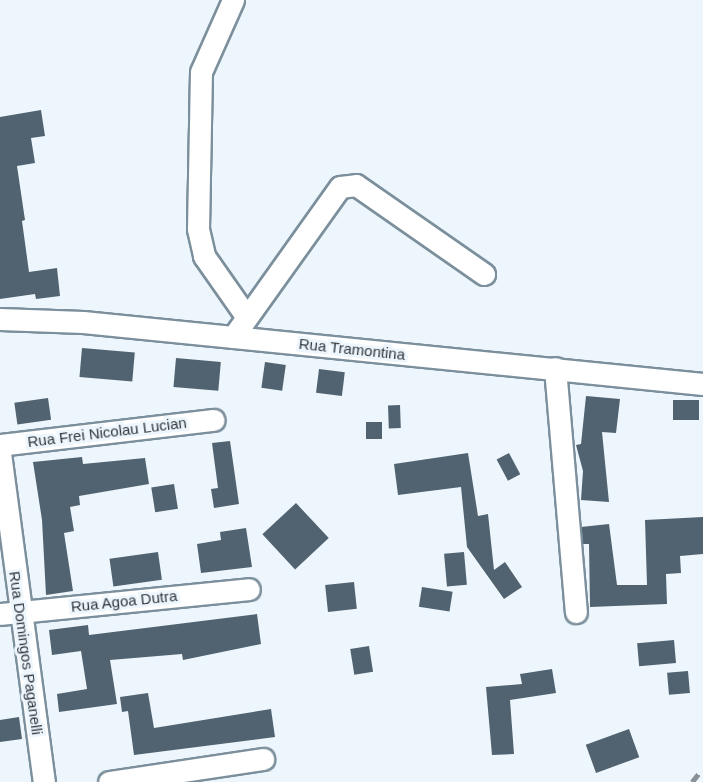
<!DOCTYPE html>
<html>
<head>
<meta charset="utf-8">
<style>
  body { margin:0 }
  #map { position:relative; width:703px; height:782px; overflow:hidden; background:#edf6fc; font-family:Arial,sans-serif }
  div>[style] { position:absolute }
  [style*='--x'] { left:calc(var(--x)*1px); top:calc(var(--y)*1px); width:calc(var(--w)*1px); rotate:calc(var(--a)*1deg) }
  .building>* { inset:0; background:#516370; transform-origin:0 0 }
  .roads { filter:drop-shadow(2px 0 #7c8f9c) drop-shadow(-2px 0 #7c8f9c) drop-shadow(0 2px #7c8f9c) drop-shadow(0 -2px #7c8f9c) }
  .minor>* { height:21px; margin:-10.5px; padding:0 10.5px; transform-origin:10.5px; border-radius:10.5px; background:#fff }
  .rail>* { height:4.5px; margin-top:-2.25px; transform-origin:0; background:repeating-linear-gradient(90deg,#8a9298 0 10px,transparent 0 20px) }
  span { translate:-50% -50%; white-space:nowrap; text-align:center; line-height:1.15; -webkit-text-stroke:6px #edf6fc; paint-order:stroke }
  .street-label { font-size:15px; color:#2f373c }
</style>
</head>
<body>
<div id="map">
  <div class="building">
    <div style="clip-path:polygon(41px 110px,45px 136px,31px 138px,35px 163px,17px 166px,25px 220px,22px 221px,29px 272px,57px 268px,60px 296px,36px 299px,35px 294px,0 299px,0 117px)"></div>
    <div style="left:82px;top:348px;width:53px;height:29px;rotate:5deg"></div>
    <div style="left:176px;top:358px;width:45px;height:29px;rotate:5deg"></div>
    <div style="left:265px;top:362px;width:21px;height:26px;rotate:8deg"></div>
    <div style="left:319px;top:369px;width:26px;height:24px;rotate:7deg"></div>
    <div style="clip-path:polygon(586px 396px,620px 399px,616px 433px,602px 432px,609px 502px,581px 500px,583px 471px,576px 445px,581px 444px)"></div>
    <div style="left:48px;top:398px;width:22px;height:34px;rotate:82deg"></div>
    <div style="left:673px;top:400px;width:26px;height:20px"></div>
    <div style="left:400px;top:405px;width:23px;height:12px;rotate:88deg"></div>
    <div style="left:366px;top:422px;width:16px;height:17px"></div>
    <div style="clip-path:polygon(230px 441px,239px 504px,214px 508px,211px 489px,218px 488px,212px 443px)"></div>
    <div style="clip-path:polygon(468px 453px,478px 516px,488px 514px,494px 570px,505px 562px,522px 587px,504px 599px,467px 547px,461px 487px,398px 495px,394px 464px)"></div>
    <div style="left:509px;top:453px;width:24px;height:14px;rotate:62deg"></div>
    <div style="clip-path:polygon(82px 457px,83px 464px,145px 458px,149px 484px,79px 496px,80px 505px,70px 507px,74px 531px,64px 533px,73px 591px,46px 595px,42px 520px,33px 462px)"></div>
    <div style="left:174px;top:484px;width:25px;height:23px;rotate:81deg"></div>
    <div style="left:296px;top:503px;width:48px;height:46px;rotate:47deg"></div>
    <div style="clip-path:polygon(703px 517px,703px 554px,680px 556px,681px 573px,666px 574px,667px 604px,590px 607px,589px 544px,583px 544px,581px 527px,609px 524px,617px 585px,647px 585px,645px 520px)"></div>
    <div style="clip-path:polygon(246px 528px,252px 567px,201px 573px,197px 544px,221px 540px,220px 532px)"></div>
    <div style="left:158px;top:552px;width:28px;height:49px;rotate:82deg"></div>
    <div style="left:464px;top:552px;width:33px;height:20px;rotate:85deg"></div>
    <div style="left:354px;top:582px;width:27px;height:29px;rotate:84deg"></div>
    <div style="left:422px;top:587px;width:31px;height:20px;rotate:9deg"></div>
    <div style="clip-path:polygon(257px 614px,261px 644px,183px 660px,182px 654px,110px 660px,117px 704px,59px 712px,57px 694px,87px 689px,81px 651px,52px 655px,49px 630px,88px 625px,89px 635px)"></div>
    <div style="left:674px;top:640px;width:23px;height:37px;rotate:85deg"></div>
    <div style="left:369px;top:646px;width:26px;height:19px;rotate:81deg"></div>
    <div style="clip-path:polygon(552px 669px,556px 693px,510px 700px,514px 754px,492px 755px,486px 687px,522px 684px,520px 674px)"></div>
    <div style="left:688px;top:671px;width:22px;height:21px;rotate:85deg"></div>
    <div style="clip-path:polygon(148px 693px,154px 728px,271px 709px,275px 737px,134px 755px,128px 711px,122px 712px,120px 697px)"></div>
    <div style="clip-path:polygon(19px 717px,22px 739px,0 742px,0 720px)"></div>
    <div style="left:629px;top:729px;width:30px;height:46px;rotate:70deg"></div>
  </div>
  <div class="roads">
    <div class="minor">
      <div style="--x:233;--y:0;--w:79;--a:114"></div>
      <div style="--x:201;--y:72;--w:157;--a:91.1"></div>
      <div style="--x:198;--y:229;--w:28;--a:77"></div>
      <div style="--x:204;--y:256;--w:73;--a:55"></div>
      <div style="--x:0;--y:319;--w:83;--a:2.1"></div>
      <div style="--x:83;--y:322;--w:623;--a:5.71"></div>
      <div style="--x:233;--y:337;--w:184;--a:-54.5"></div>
      <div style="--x:340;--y:187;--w:16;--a:-7"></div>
      <div style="--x:356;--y:185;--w:156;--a:34.8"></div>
      <div style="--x:555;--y:368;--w:245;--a:85.1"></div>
      <div style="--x:0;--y:445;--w:215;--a:-6.7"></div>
      <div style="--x:0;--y:453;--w:332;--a:82.4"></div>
      <div style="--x:0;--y:614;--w:250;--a:-5.7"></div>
      <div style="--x:109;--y:782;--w:156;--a:-8.5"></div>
    </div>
  </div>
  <div class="rail">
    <div style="--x:692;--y:782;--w:18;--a:-52"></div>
  </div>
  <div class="street-label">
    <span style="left:352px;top:349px;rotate:6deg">Rua Tramontina</span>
    <span style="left:107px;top:432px;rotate:-7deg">Rua Frei Nicolau Lucian</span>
    <span style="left:124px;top:601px;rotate:-6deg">Rua Agoa Dutra</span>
    <span style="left:26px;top:653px;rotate:82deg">Rua Domingos Paganelli</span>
  </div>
</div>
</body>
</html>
